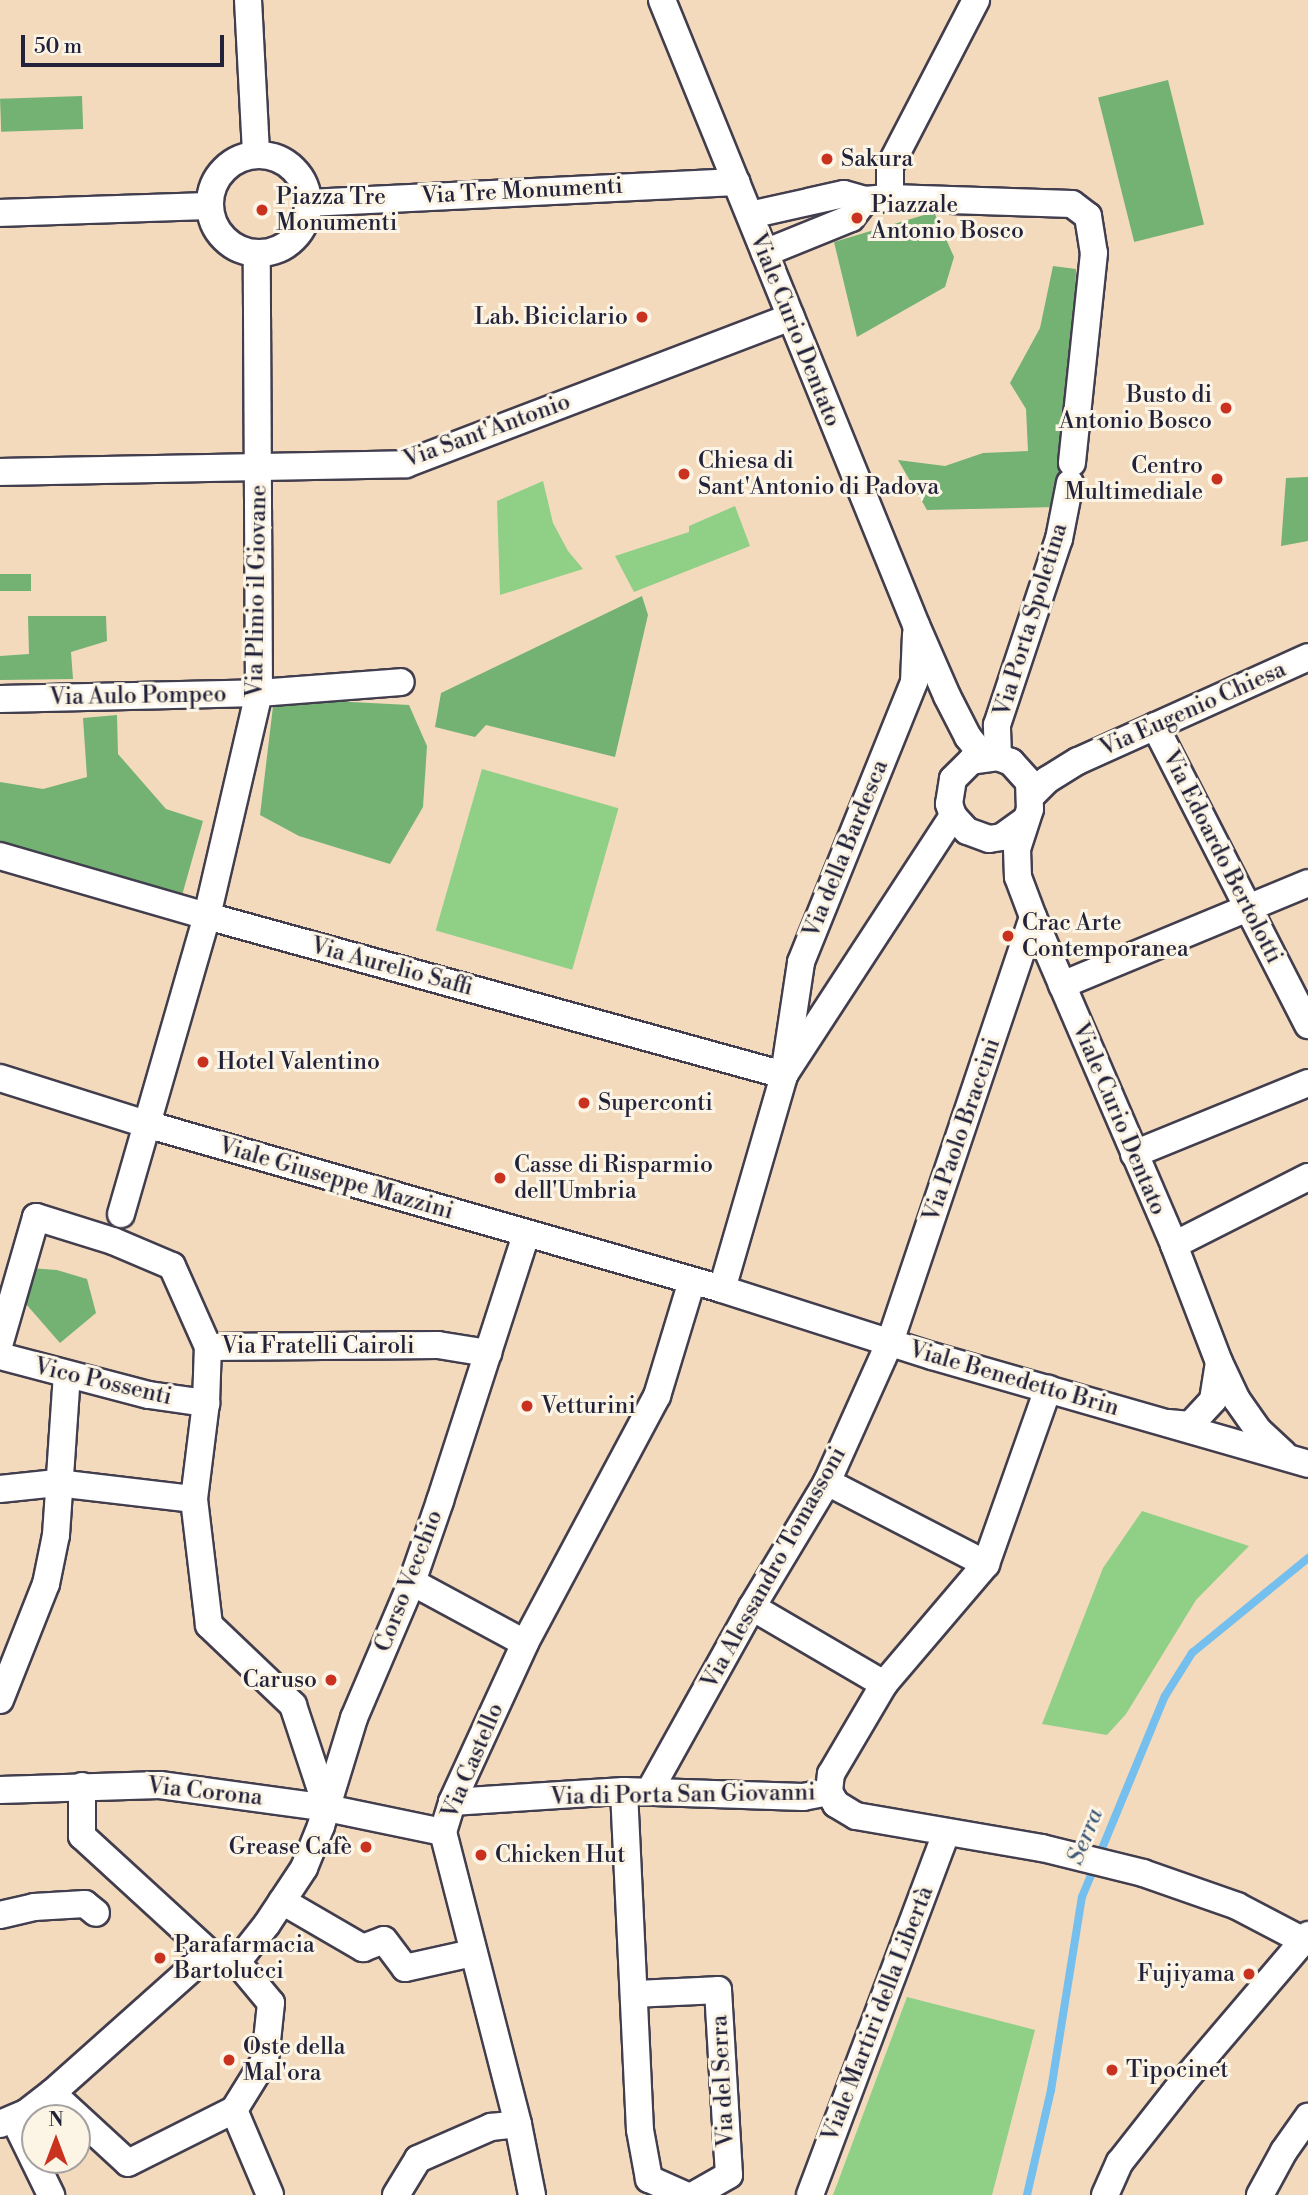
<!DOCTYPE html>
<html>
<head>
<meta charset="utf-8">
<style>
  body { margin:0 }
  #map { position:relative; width:1308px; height:2195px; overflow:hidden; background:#f4dabd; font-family:"Libre Bodoni",serif }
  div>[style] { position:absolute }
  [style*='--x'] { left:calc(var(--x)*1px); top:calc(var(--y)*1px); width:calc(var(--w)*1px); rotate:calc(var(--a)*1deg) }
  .green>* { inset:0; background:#8fcf86; transform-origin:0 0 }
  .forest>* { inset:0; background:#73b273; transform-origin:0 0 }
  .stream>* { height:8px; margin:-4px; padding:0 4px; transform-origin:4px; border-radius:4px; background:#74bfed }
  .roads { filter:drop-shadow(2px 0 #423e4e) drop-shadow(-2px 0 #423e4e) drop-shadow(0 2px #423e4e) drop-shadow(0 -2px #423e4e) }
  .minor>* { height:26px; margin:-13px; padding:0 13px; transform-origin:13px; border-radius:13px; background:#fff }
  .minor>.ring { margin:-13px; padding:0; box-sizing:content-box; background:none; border:26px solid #fff; border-radius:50% }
  .dots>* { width:19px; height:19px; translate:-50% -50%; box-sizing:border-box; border:4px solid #fcf5e5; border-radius:50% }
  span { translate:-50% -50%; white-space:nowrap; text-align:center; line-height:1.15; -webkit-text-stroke:6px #fcf5e5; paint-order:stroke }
  .poi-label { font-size:23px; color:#22223b }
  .left { translate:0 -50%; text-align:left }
  .right { translate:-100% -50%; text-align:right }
  .street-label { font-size:23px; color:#22223b }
  .water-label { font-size:24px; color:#3f5979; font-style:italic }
  .north { position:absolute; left:21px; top:2104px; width:70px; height:70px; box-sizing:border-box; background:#fcf5e5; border:2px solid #a5a1a1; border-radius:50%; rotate:0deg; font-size:19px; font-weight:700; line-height:28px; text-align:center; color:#22223b }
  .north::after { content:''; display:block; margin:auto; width:24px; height:32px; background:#c8321e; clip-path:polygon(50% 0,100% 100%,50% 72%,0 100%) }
  .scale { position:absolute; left:21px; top:35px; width:203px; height:32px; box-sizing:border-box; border:4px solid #22223b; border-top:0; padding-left:9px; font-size:21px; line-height:24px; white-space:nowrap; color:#22223b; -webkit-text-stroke:5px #fcf5e5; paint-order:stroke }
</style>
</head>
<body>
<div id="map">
  <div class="green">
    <div style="clip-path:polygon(543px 481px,553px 523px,568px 551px,583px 569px,500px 595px,497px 501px)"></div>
    <div style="clip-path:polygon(735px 506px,750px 546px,634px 592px,615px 556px,689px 532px,689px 526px)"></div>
    <div style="left:482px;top:769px;width:142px;height:168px;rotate:16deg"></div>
    <div style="clip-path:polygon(1142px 1511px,1249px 1546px,1196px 1600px,1126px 1714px,1107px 1735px,1042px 1724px,1103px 1568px)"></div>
    <div style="clip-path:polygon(907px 1997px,1035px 2030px,992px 2195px,833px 2195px)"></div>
  </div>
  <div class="forest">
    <div style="left:1168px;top:80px;width:149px;height:72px;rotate:76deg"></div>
    <div style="left:82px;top:96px;width:33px;height:82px;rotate:88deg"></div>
    <div style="clip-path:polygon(934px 212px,954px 257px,945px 287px,857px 337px,834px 242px)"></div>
    <div style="clip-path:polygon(1053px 266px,1076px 269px,1073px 403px,1056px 507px,927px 510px,898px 460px,945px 466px,983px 453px,1028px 451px,1026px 409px,1010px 383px,1040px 328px)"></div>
    <div style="clip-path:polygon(1308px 477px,1308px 541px,1281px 546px,1286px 478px)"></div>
    <div style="left:31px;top:574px;width:17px;height:31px;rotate:90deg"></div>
    <div style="clip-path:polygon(642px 596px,648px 615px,615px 757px,486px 725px,475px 737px,435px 727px,441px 693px)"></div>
    <div style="clip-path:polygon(28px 616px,106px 616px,107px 641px,71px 652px,73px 679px,0 680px,0 656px,29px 654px)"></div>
    <div style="clip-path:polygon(274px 698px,409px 705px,427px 746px,423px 807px,390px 864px,299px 836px,260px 815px)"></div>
    <div style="clip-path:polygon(117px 715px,118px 754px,166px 809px,203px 821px,181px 899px,0 843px,0 782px,43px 789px,87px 777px,83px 718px)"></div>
    <div style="clip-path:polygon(30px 1268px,57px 1270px,87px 1279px,96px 1313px,60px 1343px,19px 1296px)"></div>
  </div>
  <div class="stream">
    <div style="--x:1027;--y:2195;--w:108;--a:-77.1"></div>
    <div style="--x:1051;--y:2090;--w:195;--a:-80.9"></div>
    <div style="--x:1082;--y:1897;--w:217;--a:-67.6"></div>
    <div style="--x:1165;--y:1696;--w:51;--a:-57.9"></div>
    <div style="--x:1192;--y:1653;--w:150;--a:-39.3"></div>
  </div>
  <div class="roads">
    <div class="minor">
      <div style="--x:248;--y:0;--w:155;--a:87"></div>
      <div style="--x:662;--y:0;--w:675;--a:67.88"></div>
      <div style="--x:916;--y:625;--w:77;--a:66.4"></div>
      <div style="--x:947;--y:696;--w:46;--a:62.9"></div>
      <div style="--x:968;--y:737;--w:26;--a:51"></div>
      <div class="ring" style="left:210px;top:155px;width:72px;height:72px"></div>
      <div style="--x:890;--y:198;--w:32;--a:-90"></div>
      <div style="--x:890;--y:166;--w:187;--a:-62.6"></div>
      <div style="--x:865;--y:200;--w:25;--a:-5"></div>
      <div style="--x:890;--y:198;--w:182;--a:1.9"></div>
      <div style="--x:1072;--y:204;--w:20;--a:37"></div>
      <div style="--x:1088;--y:216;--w:37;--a:81"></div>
      <div style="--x:1094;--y:253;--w:211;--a:96"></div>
      <div style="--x:308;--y:203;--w:429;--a:-2.8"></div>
      <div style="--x:0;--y:213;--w:210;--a:-1.9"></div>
      <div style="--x:750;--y:215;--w:96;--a:-12.6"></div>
      <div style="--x:844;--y:194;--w:22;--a:16"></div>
      <div style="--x:865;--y:200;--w:23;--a:128"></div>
      <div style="--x:851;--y:218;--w:93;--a:157.9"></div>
      <div style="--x:0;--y:472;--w:406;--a:-1.1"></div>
      <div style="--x:406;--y:464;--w:412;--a:-20.9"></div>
      <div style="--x:0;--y:699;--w:259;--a:-1.3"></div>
      <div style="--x:259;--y:693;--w:142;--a:-4.4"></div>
      <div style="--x:1155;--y:726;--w:336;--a:62.9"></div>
      <div style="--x:998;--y:757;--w:32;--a:-92"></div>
      <div style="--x:997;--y:725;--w:196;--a:-71.6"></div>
      <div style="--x:1059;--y:539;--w:57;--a:-78.9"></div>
      <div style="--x:1031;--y:796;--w:23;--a:-45"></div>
      <div style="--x:1047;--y:780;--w:36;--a:-32"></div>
      <div style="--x:1078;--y:761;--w:252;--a:-24.3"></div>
      <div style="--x:1024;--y:821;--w:27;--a:144"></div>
      <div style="--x:1002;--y:837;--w:13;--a:171"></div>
      <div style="--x:989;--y:839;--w:23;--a:-160"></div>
      <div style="--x:967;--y:831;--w:21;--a:-133"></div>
      <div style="--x:953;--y:816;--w:13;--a:-108"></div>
      <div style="--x:949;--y:804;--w:25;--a:-81"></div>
      <div style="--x:953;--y:779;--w:25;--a:-45"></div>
      <div style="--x:971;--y:761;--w:27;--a:-8"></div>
      <div style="--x:998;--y:757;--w:14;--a:21"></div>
      <div style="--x:1011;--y:762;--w:27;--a:48"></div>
      <div style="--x:1029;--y:782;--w:27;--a:88"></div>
      <div style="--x:1030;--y:809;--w:42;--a:108"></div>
      <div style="--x:1017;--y:849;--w:28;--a:88"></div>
      <div style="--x:1018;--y:877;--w:43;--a:69.4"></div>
      <div style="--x:1033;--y:917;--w:357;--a:66.7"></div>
      <div style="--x:1174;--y:1245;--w:125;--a:69"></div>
      <div style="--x:1219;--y:1362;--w:42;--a:64.7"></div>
      <div style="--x:1237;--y:1400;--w:37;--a:55"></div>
      <div style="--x:1258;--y:1430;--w:35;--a:43"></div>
      <div style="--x:0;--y:856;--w:216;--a:16.2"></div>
      <div style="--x:207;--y:916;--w:599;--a:15.41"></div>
      <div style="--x:1062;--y:985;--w:266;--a:-22.5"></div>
      <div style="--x:786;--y:1072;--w:306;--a:-56.9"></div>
      <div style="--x:0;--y:1078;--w:153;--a:17.5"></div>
      <div style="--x:146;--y:1124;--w:599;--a:15.98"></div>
      <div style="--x:722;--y:1289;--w:220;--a:17.7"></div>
      <div style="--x:932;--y:1356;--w:391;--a:16"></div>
      <div style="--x:1134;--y:1154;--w:188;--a:-22.2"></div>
      <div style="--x:121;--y:1214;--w:310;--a:-73.9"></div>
      <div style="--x:207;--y:916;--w:229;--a:-76.9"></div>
      <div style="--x:259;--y:693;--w:440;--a:-90.3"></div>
      <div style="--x:1174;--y:1245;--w:150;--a:-26.9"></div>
      <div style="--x:722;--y:1289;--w:223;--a:-73.8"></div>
      <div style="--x:784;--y:1075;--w:114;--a:-81.4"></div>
      <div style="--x:801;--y:962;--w:302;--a:-68"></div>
      <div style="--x:914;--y:682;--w:48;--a:-87.6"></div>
      <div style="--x:0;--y:1342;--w:130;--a:-73.9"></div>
      <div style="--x:36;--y:1217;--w:81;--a:17.3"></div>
      <div style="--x:113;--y:1241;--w:64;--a:23"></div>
      <div style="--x:172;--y:1266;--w:89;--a:66"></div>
      <div style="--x:0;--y:1356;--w:154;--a:14.7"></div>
      <div style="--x:149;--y:1395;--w:58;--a:8"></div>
      <div style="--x:1168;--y:1423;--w:22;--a:5"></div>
      <div style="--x:1190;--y:1425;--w:34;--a:-47"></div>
      <div style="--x:1213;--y:1400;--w:38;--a:-81"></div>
      <div style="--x:827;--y:1482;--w:179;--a:27.3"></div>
      <div style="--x:0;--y:1489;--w:57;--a:-6"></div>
      <div style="--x:57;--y:1483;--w:138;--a:6.7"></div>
      <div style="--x:412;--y:1582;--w:128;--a:28.4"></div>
      <div style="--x:752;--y:1607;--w:153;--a:30.3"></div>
      <div style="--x:0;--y:1700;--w:125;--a:-68.4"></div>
      <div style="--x:46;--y:1584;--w:50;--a:-78.5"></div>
      <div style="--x:56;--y:1535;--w:160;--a:-86.1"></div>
      <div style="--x:82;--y:1786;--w:50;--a:90"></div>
      <div style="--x:82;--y:1836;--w:175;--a:42.5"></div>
      <div style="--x:211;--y:1954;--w:27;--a:17"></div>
      <div style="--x:237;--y:1962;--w:53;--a:50.3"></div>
      <div style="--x:271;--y:2003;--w:57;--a:96"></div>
      <div style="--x:265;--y:2060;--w:59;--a:121.8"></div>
      <div style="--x:234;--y:2110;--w:92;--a:67"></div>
      <div style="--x:0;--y:1790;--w:160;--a:-1.8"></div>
      <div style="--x:160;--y:1785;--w:169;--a:7.8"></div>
      <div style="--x:327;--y:1808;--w:118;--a:11.7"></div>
      <div style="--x:650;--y:1790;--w:210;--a:-60.9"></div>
      <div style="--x:752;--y:1607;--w:146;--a:-59"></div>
      <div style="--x:827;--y:1482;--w:154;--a:-65.8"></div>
      <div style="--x:890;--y:1342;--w:448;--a:-71.4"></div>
      <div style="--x:624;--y:1791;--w:339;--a:87.3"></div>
      <div style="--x:640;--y:2130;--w:50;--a:79.6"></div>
      <div style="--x:649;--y:2179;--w:39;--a:24"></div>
      <div style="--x:829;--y:1792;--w:14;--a:60"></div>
      <div style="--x:836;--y:1804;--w:23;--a:31"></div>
      <div style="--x:856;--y:1816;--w:189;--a:9.8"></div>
      <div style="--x:1042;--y:1848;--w:104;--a:13.9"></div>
      <div style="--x:1143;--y:1873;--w:100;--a:19.3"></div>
      <div style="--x:1237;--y:1906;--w:76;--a:27.6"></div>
      <div style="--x:829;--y:1792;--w:18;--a:-84"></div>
      <div style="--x:831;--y:1774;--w:104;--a:-59.5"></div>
      <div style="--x:884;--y:1684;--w:157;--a:-49.6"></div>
      <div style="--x:986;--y:1564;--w:186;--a:-70.5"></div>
      <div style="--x:452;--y:1802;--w:172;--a:-3.7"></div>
      <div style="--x:624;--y:1791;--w:179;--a:1.9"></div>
      <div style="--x:803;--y:1797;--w:26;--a:-11"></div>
      <div style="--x:327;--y:1808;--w:108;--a:-108.3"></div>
      <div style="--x:293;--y:1705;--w:116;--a:-136.4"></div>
      <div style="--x:209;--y:1625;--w:127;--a:-96.8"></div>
      <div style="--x:194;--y:1499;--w:97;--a:-82.9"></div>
      <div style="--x:206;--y:1403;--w:56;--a:-88"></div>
      <div style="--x:208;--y:1347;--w:230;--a:-0.5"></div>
      <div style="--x:438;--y:1345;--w:51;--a:9.1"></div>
      <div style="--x:282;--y:1901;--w:94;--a:30.1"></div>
      <div style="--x:363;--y:1948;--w:22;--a:-21"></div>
      <div style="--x:384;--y:1940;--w:35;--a:53"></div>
      <div style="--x:405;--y:1968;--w:69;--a:-12.6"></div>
      <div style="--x:0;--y:1915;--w:35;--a:-13"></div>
      <div style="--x:34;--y:1907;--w:51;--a:-3.4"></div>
      <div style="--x:85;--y:1904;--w:14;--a:39"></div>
      <div style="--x:634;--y:1994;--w:84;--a:-2.7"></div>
      <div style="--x:718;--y:1990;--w:185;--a:86.6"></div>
      <div style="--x:729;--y:2175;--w:40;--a:150.3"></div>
      <div style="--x:52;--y:2093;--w:103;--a:42.6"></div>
      <div style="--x:128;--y:2163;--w:119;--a:-26.6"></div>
      <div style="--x:14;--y:2119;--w:85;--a:64"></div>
      <div style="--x:0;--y:2124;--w:28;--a:-23"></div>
      <div style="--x:26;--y:2113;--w:33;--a:-38"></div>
      <div style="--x:52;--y:2093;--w:195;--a:-41.7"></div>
      <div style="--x:198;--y:1963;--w:39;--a:-1"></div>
      <div style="--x:237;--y:1962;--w:48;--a:-51.7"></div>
      <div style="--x:267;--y:1924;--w:67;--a:-56.5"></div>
      <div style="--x:304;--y:1868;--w:45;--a:-68"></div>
      <div style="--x:321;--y:1826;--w:113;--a:-73"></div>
      <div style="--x:354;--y:1718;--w:148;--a:-66.9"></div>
      <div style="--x:412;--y:1582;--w:86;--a:-70.9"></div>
      <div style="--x:440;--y:1501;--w:280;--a:-72.1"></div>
      <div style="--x:396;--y:2195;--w:42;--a:-58.6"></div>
      <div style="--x:418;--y:2159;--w:80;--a:-23.7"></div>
      <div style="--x:491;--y:2127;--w:27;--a:-6"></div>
      <div style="--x:532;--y:2195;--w:72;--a:-101.2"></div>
      <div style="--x:518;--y:2124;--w:301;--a:-104.4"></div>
      <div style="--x:443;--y:1832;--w:31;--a:-73"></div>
      <div style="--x:452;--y:1802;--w:175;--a:-65.3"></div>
      <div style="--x:525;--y:1643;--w:280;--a:-61.9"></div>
      <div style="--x:657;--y:1396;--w:120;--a:-73.1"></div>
      <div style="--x:810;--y:2195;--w:387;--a:-69.4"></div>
      <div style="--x:1105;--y:2195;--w:36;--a:-66"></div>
      <div style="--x:1120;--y:2162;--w:102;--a:-51.8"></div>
      <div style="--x:1183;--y:2082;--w:193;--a:-49.6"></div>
      <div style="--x:1260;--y:2195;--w:50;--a:-61.4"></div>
      <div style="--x:1284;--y:2151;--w:42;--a:-54.8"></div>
    </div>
  </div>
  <div class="dots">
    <div style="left:827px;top:159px;background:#c8321e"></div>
    <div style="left:262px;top:210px;background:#c8321e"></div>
    <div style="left:857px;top:218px;background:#c8321e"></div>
    <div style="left:642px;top:317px;background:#c8321e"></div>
    <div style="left:1226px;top:408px;background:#c8321e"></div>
    <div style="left:684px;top:474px;background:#c8321e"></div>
    <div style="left:1217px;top:479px;background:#c8321e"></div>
    <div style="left:1008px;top:936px;background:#c8321e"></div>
    <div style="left:203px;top:1062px;background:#c8321e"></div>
    <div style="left:584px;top:1103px;background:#c8321e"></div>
    <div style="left:500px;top:1178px;background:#c8321e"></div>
    <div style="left:527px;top:1406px;background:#c8321e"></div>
    <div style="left:331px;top:1680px;background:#c8321e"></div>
    <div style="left:366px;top:1847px;background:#c8321e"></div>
    <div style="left:481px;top:1855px;background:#c8321e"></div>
    <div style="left:160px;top:1958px;background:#c8321e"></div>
    <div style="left:1249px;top:1974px;background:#c8321e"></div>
    <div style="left:229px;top:2060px;background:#c8321e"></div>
    <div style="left:1112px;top:2070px;background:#c8321e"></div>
  </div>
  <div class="poi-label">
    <span class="left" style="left:841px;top:159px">Sakura</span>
    <span class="left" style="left:276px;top:210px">Piazza Tre<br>Monumenti</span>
    <span class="left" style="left:871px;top:218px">Piazzale<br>Antonio Bosco</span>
    <span class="right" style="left:628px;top:317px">Lab. Biciclario</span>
    <span class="right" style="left:1212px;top:408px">Busto di<br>Antonio Bosco</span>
    <span class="left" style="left:698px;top:474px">Chiesa di<br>Sant'Antonio di Padova</span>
    <span class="right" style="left:1203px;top:479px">Centro<br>Multimediale</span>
    <span class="left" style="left:1022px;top:936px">Crac Arte<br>Contemporanea</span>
    <span class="left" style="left:217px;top:1062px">Hotel Valentino</span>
    <span class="left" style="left:598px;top:1103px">Superconti</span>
    <span class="left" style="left:514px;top:1178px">Casse di Risparmio<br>dell'Umbria</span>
    <span class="left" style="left:541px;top:1406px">Vetturini</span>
    <span class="right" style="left:317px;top:1680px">Caruso</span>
    <span class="right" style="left:352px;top:1847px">Grease Cafè</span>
    <span class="left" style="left:495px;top:1855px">Chicken Hut</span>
    <span class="left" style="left:174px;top:1958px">Parafarmacia<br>Bartolucci</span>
    <span class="right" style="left:1235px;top:1974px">Fujiyama</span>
    <span class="left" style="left:243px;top:2060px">Oste della<br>Mal'ora</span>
    <span class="left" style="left:1126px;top:2070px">Tipocinet</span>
  </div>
  <div class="street-label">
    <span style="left:522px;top:191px;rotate:-3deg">Via Tre Monumenti</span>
    <span style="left:795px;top:330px;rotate:68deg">Viale Curio Dentato</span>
    <span style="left:487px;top:431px;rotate:-20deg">Via Sant'Antonio</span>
    <span style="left:257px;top:591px;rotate:-89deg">Via Plinio il Giovane</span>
    <span style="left:1031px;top:620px;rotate:-73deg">Via Porta Spoletina</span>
    <span style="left:138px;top:696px;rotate:-1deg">Via Aulo Pompeo</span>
    <span style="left:1193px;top:709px;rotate:-24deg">Via Eugenio Chiesa</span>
    <span style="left:846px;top:849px;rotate:-68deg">Via della Bardesca</span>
    <span style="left:1222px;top:857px;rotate:63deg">Via Edoardo Bertolotti</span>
    <span style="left:392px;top:967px;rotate:15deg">Via Aurelio Saffi</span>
    <span style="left:1119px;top:1119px;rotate:67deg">Viale Curio Dentato</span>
    <span style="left:962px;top:1130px;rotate:-71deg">Via Paolo Braccini</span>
    <span style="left:336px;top:1179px;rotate:16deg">Viale Giuseppe Mazzini</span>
    <span style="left:318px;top:1346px">Via Fratelli Cairoli</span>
    <span style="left:1014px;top:1379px;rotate:16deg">Viale Benedetto Brin</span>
    <span style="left:103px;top:1382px;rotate:13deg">Vico Possenti</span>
    <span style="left:774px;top:1568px;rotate:-61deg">Via Alessandro Tomassoni</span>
    <span style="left:409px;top:1581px;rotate:-69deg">Corso Vecchio</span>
    <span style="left:473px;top:1761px;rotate:-67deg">Via Castello</span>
    <span style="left:205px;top:1792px;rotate:6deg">Via Corona</span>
    <span style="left:683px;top:1795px;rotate:-1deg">Via di Porta San Giovanni</span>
    <span style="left:878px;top:2014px;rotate:-69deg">Viale Martiri della Libertà</span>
    <span style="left:723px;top:2081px;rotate:-93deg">Via del Serra</span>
  </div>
  <div class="water-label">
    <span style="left:1086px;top:1837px;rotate:-68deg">Serra</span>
  </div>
  <div class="north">N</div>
  <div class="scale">50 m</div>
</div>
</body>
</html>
